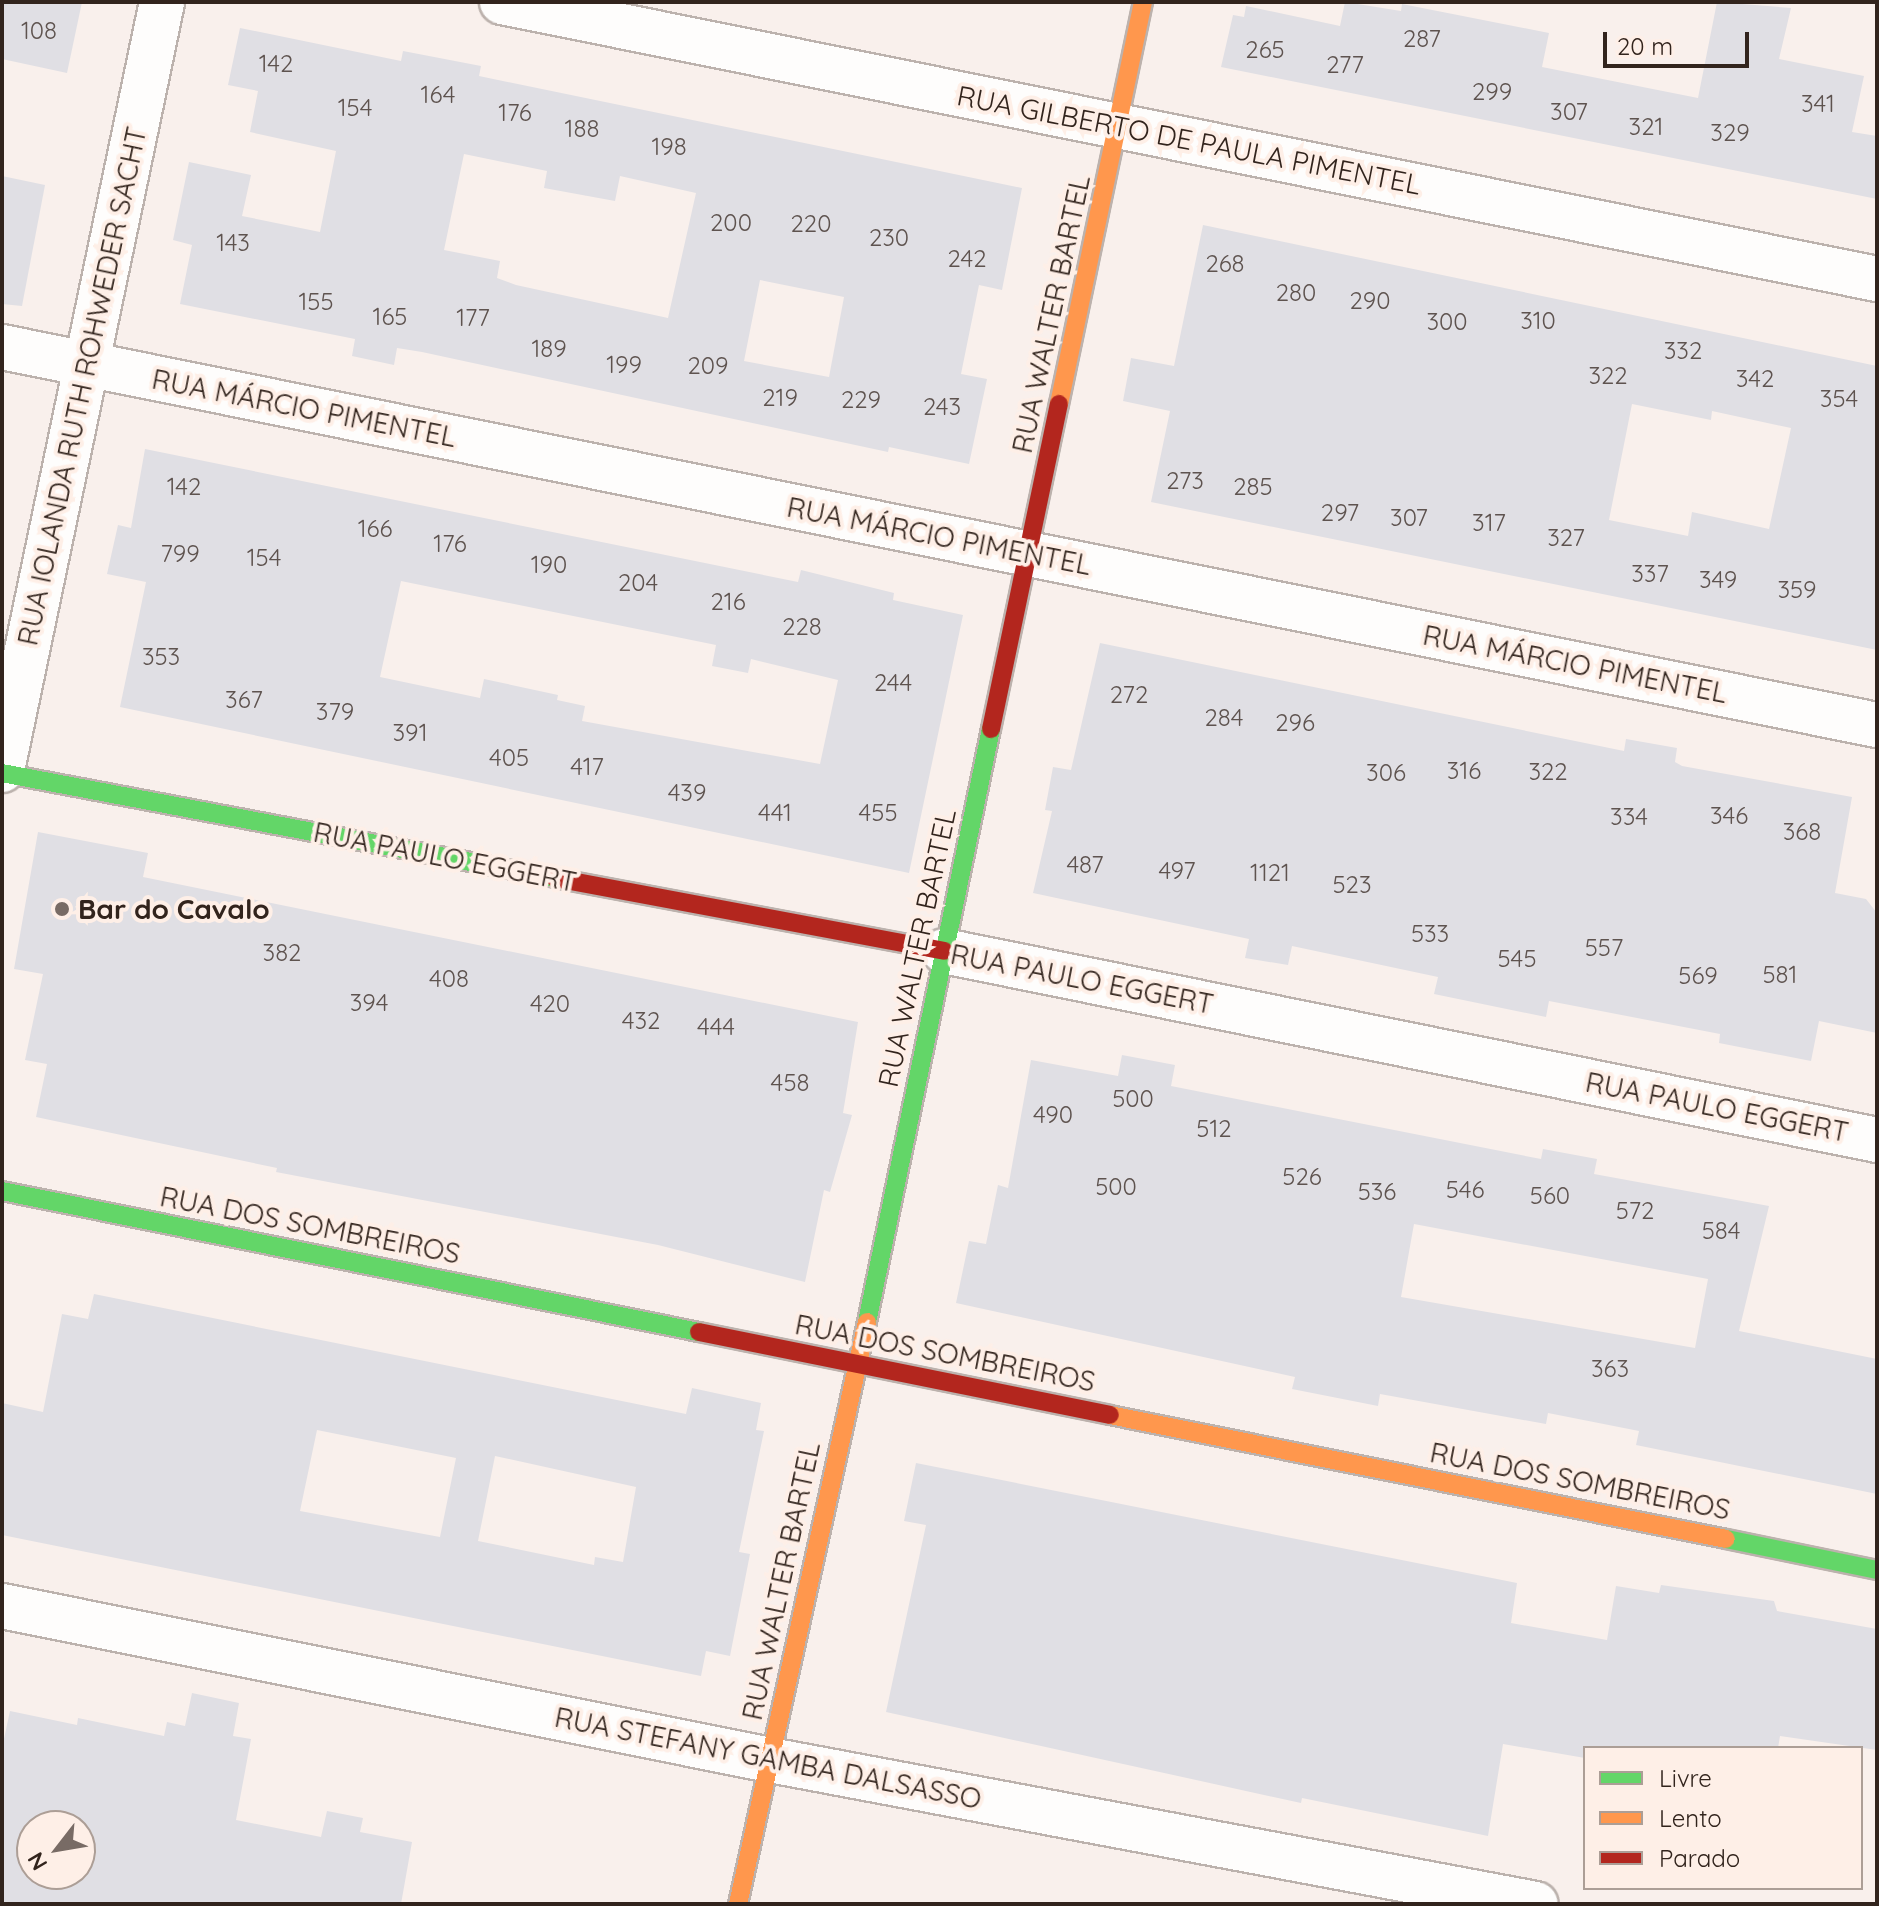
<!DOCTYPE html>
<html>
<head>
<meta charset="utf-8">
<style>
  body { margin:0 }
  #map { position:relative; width:1879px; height:1906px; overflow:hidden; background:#f9f0ec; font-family:Quicksand,sans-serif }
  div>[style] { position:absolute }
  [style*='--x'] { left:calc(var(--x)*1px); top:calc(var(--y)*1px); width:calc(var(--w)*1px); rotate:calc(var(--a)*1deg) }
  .building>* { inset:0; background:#e0dfe4 }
  .roads { filter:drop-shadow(2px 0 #bcb2ad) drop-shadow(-2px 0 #bcb2ad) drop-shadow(0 2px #bcb2ad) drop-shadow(0 -2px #bcb2ad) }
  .street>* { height:44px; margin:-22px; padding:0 22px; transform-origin:22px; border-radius:22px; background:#fefdfc }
  .fast>* { height:18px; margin:-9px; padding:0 9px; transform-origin:9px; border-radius:9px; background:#63d668 }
  .slow>* { height:18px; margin:-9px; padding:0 9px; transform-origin:9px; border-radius:9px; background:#ff974d }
  .jam>* { height:18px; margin:-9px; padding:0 9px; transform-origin:9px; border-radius:9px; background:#b3261e }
  .dots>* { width:22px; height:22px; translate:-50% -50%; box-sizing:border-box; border:4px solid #feefe7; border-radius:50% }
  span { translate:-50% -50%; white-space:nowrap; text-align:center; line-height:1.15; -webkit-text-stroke:8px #feefe7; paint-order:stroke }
  .number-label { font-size:24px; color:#5e534f }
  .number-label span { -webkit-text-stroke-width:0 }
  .street-label { font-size:28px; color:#32241d }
  .poi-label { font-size:28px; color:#32241d; font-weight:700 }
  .left { translate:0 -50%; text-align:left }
  .frame { position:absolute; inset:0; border:4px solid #32241d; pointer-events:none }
  .legend { position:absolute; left:1583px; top:1746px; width:280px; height:144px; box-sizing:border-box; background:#feefe7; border:2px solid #ac9e96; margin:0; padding:10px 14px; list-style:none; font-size:24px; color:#32241d }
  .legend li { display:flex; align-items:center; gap:16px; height:40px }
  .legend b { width:40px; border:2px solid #ac9e96 }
  .north { position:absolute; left:16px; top:1810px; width:80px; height:80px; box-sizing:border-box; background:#feefe7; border:2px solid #ac9e96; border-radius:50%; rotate:239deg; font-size:22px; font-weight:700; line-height:32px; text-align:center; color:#32241d }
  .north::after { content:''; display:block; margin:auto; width:28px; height:36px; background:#786b65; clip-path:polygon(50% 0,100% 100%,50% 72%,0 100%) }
  .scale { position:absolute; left:1603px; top:32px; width:146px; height:36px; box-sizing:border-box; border:4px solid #32241d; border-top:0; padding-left:10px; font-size:24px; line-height:28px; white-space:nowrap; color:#32241d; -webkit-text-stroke:6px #feefe7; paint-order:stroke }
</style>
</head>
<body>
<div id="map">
  <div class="building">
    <div style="clip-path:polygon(2px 2px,82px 2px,67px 73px,2px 59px)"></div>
    <div style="clip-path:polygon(1345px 2px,1401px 11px,1402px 4px,1549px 33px,1542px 67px,1698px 98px,1717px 2px,1791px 8px,1779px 59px,1864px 76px,1852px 132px,1877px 136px,1877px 199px,1221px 67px,1233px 15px,1244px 17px,1246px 6px,1340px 26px)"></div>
    <div style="clip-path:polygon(evenodd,240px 28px,401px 61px,403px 51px,481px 66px,479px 76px,1022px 188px,1002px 290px,979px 285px,961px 374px,987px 379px,969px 464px,889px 447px,888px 452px,422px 352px,397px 348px,394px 365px,352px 356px,355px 339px,180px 304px,192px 245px,173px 240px,189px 162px,251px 175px,242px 216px,320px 232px,336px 151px,250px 132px,258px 91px,228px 85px,240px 28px,464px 154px,547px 171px,544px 188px,615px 201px,620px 176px,696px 193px,668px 318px,516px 285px,497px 278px,500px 261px,444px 250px,464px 154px,240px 28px,760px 280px,844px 297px,829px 377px,744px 361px,760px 280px)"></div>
    <div style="clip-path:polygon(2px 176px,45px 185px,22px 306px,2px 304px)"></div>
    <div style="clip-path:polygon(evenodd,1203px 225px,1877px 366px,1877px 650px,1151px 502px,1170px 411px,1123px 401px,1131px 358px,1174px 366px,1203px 225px,1632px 404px,1711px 420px,1712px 411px,1791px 428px,1769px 529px,1692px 512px,1688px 536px,1609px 520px,1632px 404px)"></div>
    <div style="clip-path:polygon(evenodd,145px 449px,798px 582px,801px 570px,894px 593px,893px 600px,963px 615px,909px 873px,120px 707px,146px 582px,107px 574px,118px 525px,131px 528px,145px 449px,401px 581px,716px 645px,712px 666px,748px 673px,751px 659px,838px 680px,820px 764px,582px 721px,585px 706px,557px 700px,558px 695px,484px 679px,480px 698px,380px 677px,401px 581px)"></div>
    <div style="clip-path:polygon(1100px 643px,1624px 751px,1626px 739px,1677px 748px,1675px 762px,1682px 766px,1852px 797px,1835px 893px,1866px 899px,1877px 913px,1877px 1033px,1819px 1021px,1811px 1061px,1719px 1043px,1720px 1034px,1549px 1001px,1546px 1017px,1434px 994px,1438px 977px,1292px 946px,1288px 965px,1245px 958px,1249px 939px,1033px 893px,1052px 811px,1045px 810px,1053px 767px,1071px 770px)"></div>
    <div style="clip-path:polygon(38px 832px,148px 853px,143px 877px,858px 1022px,843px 1113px,852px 1115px,830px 1192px,824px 1190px,805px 1282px,658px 1245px,276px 1172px,277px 1168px,36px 1117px,47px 1064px,25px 1060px,43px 974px,14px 969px)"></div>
    <div style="clip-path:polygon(evenodd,1122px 1055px,1175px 1065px,1171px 1086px,1541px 1159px,1543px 1149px,1597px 1159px,1594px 1174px,1769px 1206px,1739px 1331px,1877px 1359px,1877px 1494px,1636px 1445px,1639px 1431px,1548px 1413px,1546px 1424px,1380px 1394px,1378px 1406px,1292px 1389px,1295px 1377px,956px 1303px,969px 1241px,986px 1244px,998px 1185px,1008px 1188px,1031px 1060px,1118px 1076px,1122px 1055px,1414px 1224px,1708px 1279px,1695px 1348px,1401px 1297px,1414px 1224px)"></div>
    <div style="clip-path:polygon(evenodd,94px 1294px,686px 1414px,692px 1388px,761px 1403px,756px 1430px,764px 1431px,739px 1552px,750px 1554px,730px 1656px,706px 1651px,701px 1676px,2px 1535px,2px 1403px,43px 1412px,62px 1314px,88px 1319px,94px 1294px,317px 1430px,456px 1458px,440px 1537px,300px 1511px,317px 1430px,94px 1294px,495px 1456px,636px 1487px,623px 1562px,595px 1557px,594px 1565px,478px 1541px,495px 1456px)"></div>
    <div style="clip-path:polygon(916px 1463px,1517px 1583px,1511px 1623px,1607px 1640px,1616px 1586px,1659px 1593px,1661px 1585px,1774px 1601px,1777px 1611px,1877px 1629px,1877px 1750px,1780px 1736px,1778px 1748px,1585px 1748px,1585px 1758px,1503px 1744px,1488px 1836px,1302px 1798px,1301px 1803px,886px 1712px,926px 1525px,904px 1521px)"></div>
    <div style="clip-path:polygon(evenodd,192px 1693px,239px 1703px,233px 1736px,251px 1739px,236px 1820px,321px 1837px,327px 1811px,363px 1818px,360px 1832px,412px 1842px,401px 1904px,2px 1904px,2px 1748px,10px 1711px,77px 1725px,78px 1718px,164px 1736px,167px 1722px,185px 1726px,192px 1693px,32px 1826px,80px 1826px,80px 1874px,32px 1874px,32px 1826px)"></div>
  </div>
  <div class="roads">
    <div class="street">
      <div style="--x:502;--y:2;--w:1403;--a:11.39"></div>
      <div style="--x:2;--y:347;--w:1913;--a:11.4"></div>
      <div style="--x:2;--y:770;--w:784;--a:-78.23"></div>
      <div style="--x:944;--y:951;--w:952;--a:11.45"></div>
      <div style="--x:2;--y:1606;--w:783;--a:11.34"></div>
      <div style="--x:770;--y:1760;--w:779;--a:10.65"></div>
    </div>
    <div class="fast">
      <div style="--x:2;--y:773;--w:563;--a:10.75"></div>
      <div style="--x:2;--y:1191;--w:711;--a:11.44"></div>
      <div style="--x:867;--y:1322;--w:606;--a:-78.19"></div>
      <div style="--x:1726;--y:1539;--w:154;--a:11.6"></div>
    </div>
    <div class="slow">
      <div style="--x:1059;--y:404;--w:411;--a:-78.2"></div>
      <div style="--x:1110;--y:1415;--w:628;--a:11.38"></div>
      <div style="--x:738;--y:1904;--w:596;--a:-77.5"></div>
    </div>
    <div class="jam">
      <div style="--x:991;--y:729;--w:332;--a:-78.2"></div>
      <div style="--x:555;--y:878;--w:396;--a:10.6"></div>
      <div style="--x:699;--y:1332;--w:419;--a:11.4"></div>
    </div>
  </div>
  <div class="dots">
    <div style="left:62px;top:909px;background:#786b65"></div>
  </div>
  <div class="number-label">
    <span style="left:39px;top:31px">108</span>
    <span style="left:1422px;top:39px">287</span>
    <span style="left:1265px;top:50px">265</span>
    <span style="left:276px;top:64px">142</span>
    <span style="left:1345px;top:65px">277</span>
    <span style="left:1492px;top:92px">299</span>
    <span style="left:438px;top:95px">164</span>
    <span style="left:1818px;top:104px">341</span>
    <span style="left:355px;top:108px">154</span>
    <span style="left:1569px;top:112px">307</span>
    <span style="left:515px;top:113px">176</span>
    <span style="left:1646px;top:127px">321</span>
    <span style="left:582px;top:129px">188</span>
    <span style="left:1730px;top:133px">329</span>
    <span style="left:669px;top:147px">198</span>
    <span style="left:731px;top:223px">200</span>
    <span style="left:811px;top:224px">220</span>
    <span style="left:889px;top:238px">230</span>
    <span style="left:233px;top:243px">143</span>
    <span style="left:967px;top:259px">242</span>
    <span style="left:1225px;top:264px">268</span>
    <span style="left:1296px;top:293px">280</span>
    <span style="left:1370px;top:301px">290</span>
    <span style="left:316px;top:302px">155</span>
    <span style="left:390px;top:317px">165</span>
    <span style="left:473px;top:318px">177</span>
    <span style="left:1538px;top:321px">310</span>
    <span style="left:1447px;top:322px">300</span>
    <span style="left:549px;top:349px">189</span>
    <span style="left:1683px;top:351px">332</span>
    <span style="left:624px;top:365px">199</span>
    <span style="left:708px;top:366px">209</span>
    <span style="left:1608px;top:376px">322</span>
    <span style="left:1755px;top:379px">342</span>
    <span style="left:780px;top:398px">219</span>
    <span style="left:1839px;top:399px">354</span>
    <span style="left:861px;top:400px">229</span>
    <span style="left:942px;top:407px">243</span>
    <span style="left:1185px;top:481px">273</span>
    <span style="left:184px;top:487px">142</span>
    <span style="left:1253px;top:487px">285</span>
    <span style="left:1340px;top:513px">297</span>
    <span style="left:1409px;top:518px">307</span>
    <span style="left:1489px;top:523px">317</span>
    <span style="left:375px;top:529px">166</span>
    <span style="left:1566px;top:538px">327</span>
    <span style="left:450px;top:544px">176</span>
    <span style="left:180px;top:554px">799</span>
    <span style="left:264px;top:558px">154</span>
    <span style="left:549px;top:565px">190</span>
    <span style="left:1650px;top:574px">337</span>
    <span style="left:1718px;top:580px">349</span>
    <span style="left:638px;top:583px">204</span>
    <span style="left:1797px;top:590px">359</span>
    <span style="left:728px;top:602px">216</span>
    <span style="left:802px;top:627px">228</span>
    <span style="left:161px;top:657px">353</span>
    <span style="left:893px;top:683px">244</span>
    <span style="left:1129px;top:695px">272</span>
    <span style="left:244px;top:700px">367</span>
    <span style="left:335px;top:712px">379</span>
    <span style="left:1224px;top:718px">284</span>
    <span style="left:1295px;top:723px">296</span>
    <span style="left:410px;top:733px">391</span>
    <span style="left:509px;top:758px">405</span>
    <span style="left:587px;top:767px">417</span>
    <span style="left:1464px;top:771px">316</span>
    <span style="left:1548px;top:772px">322</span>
    <span style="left:1386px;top:773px">306</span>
    <span style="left:687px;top:793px">439</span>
    <span style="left:775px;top:813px">441</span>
    <span style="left:878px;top:813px">455</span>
    <span style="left:1729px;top:816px">346</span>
    <span style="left:1629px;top:817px">334</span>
    <span style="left:1802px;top:832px">368</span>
    <span style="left:1085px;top:865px">487</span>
    <span style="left:1177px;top:871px">497</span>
    <span style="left:1270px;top:873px">1121</span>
    <span style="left:1352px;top:885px">523</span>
    <span style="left:1430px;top:934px">533</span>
    <span style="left:1604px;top:948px">557</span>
    <span style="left:282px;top:953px">382</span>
    <span style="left:1517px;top:959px">545</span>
    <span style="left:1780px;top:975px">581</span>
    <span style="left:1698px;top:976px">569</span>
    <span style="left:449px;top:979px">408</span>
    <span style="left:369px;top:1003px">394</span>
    <span style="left:550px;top:1004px">420</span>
    <span style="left:641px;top:1021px">432</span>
    <span style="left:716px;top:1027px">444</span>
    <span style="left:790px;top:1083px">458</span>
    <span style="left:1133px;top:1099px">500</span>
    <span style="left:1053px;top:1115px">490</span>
    <span style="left:1214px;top:1129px">512</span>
    <span style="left:1302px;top:1177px">526</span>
    <span style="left:1116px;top:1187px">500</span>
    <span style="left:1465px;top:1190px">546</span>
    <span style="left:1377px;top:1192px">536</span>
    <span style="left:1550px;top:1196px">560</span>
    <span style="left:1635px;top:1211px">572</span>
    <span style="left:1721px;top:1231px">584</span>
    <span style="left:1610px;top:1369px">363</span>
  </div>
  <div class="street-label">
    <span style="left:1189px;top:140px;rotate:11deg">RUA GILBERTO DE PAULA PIMENTEL</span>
    <span style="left:1051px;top:314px;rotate:-78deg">RUA WALTER BARTEL</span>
    <span style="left:82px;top:386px;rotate:-78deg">RUA IOLANDA RUTH ROHWEDER SACHT</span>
    <span style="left:304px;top:408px;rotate:11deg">RUA MÁRCIO PIMENTEL</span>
    <span style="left:939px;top:536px;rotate:11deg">RUA MÁRCIO PIMENTEL</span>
    <span style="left:1575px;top:664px;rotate:11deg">RUA MÁRCIO PIMENTEL</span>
    <span style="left:445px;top:857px;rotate:11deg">RUA PAULO EGGERT</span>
    <span style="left:917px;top:948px;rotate:-78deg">RUA WALTER BARTEL</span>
    <span style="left:1082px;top:979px;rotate:11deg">RUA PAULO EGGERT</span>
    <span style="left:1717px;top:1107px;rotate:11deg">RUA PAULO EGGERT</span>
    <span style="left:310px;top:1225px;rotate:11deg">RUA DOS SOMBREIROS</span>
    <span style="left:945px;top:1353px;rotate:11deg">RUA DOS SOMBREIROS</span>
    <span style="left:1580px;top:1481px;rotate:11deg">RUA DOS SOMBREIROS</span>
    <span style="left:781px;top:1581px;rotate:-78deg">RUA WALTER BARTEL</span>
    <span style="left:768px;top:1758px;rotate:11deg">RUA STEFANY GAMBA DALSASSO</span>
  </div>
  <div class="poi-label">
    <span class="left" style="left:78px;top:909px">Bar do Cavalo</span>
  </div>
  <div class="frame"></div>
  <ul class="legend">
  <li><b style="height:10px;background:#63d668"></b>Livre</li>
  <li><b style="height:10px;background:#ff974d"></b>Lento</li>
  <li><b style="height:10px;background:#b3261e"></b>Parado</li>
  </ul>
  <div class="north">N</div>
  <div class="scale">20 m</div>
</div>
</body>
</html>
